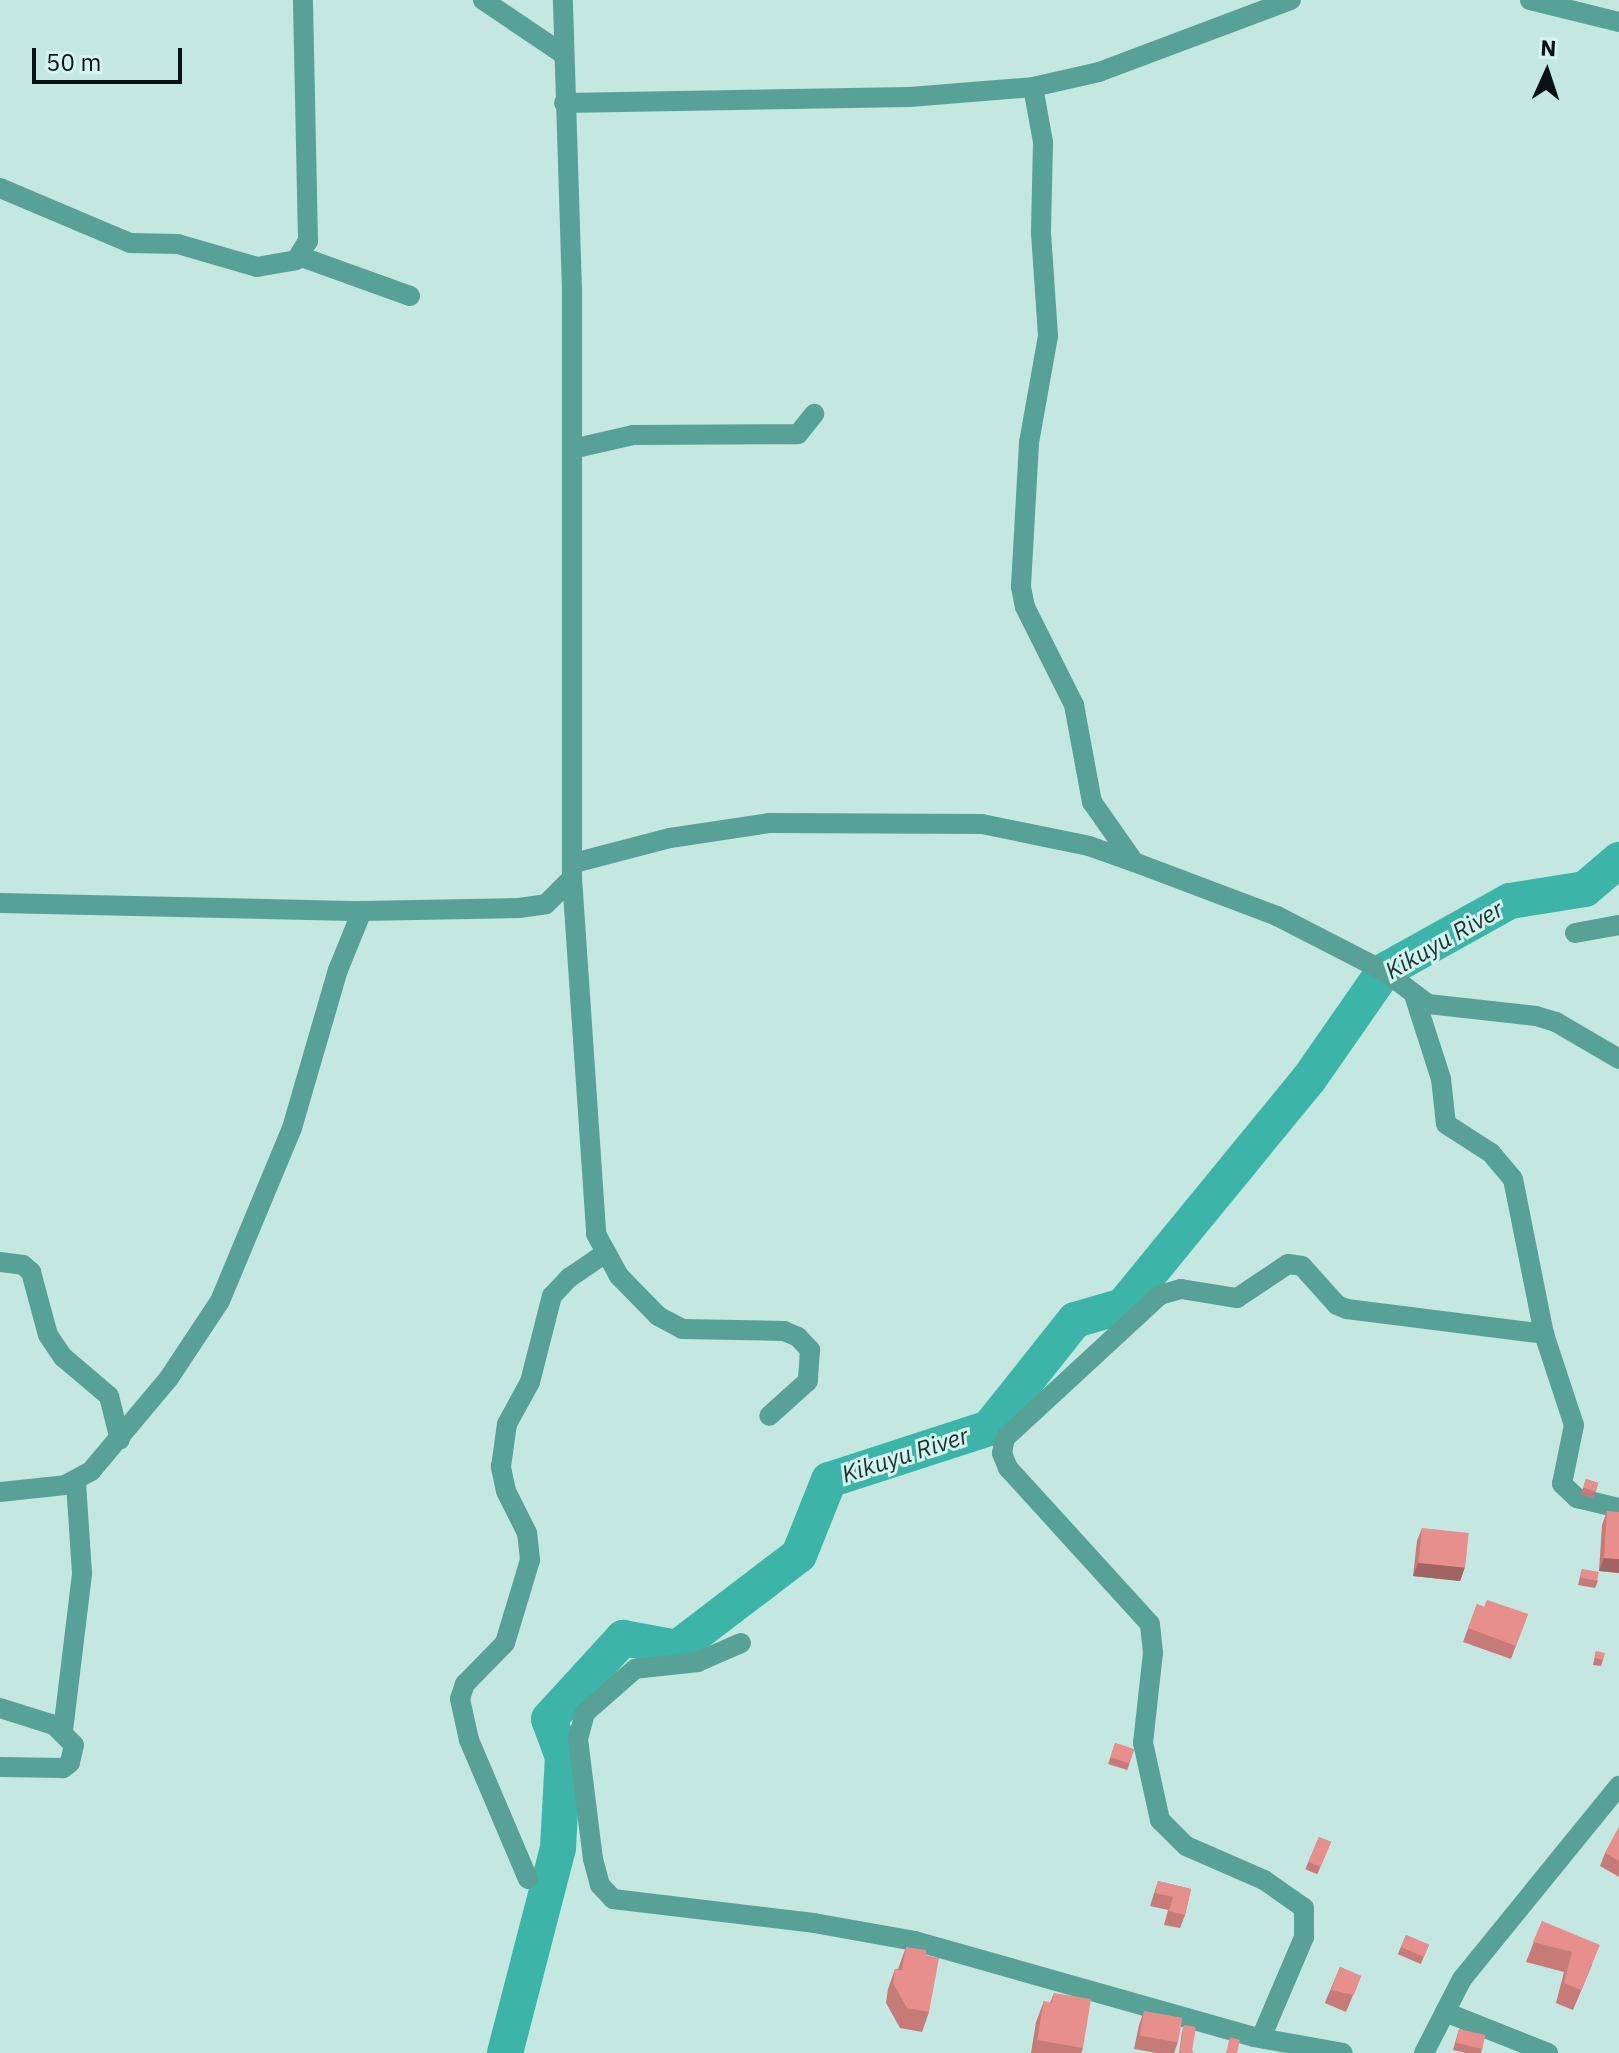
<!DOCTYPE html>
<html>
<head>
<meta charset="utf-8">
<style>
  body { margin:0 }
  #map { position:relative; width:1619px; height:2053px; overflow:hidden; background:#c5e7e1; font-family:"IBM Plex Sans",sans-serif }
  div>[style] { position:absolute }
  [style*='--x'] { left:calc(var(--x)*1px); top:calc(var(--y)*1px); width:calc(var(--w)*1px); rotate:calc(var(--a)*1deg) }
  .river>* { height:36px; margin:-18px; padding:0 18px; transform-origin:18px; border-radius:18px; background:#3cb5a8 }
  .street>* { height:20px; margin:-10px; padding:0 10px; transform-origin:10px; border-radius:10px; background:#57a197 }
  .wall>* { inset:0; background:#c77b78; transform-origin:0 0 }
  .shaded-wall>* { inset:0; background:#a26462 }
  .building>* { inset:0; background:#e78f8c; transform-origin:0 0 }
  span { translate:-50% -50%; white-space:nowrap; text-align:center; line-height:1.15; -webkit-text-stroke:6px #d2f4ee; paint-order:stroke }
  .water-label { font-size:24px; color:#1d322f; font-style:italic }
  .north { position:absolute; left:1507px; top:32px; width:80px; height:80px; -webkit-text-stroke:6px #d2f4ee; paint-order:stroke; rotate:3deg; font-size:22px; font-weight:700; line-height:32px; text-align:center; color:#071311 }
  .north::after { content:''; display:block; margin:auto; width:28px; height:36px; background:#071311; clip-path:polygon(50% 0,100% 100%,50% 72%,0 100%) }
  .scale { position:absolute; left:32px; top:48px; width:150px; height:36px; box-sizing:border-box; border:4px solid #071311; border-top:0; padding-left:10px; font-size:24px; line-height:28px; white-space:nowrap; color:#071311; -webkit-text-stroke:6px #d2f4ee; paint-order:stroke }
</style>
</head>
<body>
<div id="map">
  <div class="river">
    <div style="--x:505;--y:2053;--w:212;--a:-75.5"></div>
    <div style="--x:558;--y:1848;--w:91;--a:-86.9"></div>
    <div style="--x:563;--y:1757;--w:40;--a:-110.2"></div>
    <div style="--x:549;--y:1719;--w:110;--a:-47.6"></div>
    <div style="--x:623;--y:1638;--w:55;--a:10.5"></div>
    <div style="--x:677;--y:1648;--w:153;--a:-37.3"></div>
    <div style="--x:799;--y:1555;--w:81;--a:-68.2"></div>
    <div style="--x:829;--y:1480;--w:168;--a:-18"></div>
    <div style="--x:989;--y:1428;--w:138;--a:-51.5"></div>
    <div style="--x:1075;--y:1320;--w:50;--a:-16.3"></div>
    <div style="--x:1123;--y:1306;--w:293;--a:-50.7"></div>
    <div style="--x:1309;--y:1079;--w:131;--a:-55.2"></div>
    <div style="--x:1384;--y:971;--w:144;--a:-29.1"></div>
    <div style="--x:1510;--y:901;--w:76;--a:-9.1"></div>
    <div style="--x:1585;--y:889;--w:45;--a:-40.5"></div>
  </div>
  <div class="street">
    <div style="--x:483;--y:0;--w:97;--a:34"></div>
    <div style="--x:1530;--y:0;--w:92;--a:13.9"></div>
    <div style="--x:1033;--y:87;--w:56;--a:79.7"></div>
    <div style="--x:1043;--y:142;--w:91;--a:91.3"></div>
    <div style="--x:1041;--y:233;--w:103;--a:86.1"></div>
    <div style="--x:1048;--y:336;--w:109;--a:100.1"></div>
    <div style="--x:1029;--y:443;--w:144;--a:93.2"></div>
    <div style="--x:1021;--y:587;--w:20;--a:79"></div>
    <div style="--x:1025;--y:607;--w:110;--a:63.4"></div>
    <div style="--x:1074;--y:705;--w:99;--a:79.5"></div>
    <div style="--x:1092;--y:802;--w:73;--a:55"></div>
    <div style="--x:564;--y:103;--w:346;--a:-1"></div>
    <div style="--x:910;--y:97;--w:123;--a:-4.6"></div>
    <div style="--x:1033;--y:87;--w:68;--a:-12.8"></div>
    <div style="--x:1099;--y:72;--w:205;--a:-20.6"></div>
    <div style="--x:0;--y:188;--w:141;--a:22.9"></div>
    <div style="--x:130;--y:243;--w:48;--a:1.2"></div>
    <div style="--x:178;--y:244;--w:82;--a:16.2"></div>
    <div style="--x:257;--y:267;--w:40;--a:-10"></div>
    <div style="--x:296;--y:260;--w:22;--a:-58"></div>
    <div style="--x:308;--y:241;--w:241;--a:-91.2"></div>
    <div style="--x:299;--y:256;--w:118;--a:19.8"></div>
    <div style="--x:572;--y:449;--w:63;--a:-12.9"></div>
    <div style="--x:633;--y:435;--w:165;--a:-0.3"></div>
    <div style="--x:798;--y:434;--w:26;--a:-51"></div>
    <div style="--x:574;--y:863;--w:99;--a:-14.6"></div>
    <div style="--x:670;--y:838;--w:100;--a:-8.6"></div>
    <div style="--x:769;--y:823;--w:213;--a:0.3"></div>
    <div style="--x:982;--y:824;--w:109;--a:11.6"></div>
    <div style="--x:1089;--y:846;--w:48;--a:19.6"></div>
    <div style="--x:1134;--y:862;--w:153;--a:20.7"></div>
    <div style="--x:1277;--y:916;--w:120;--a:27.2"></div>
    <div style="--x:1384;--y:971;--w:55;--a:36.9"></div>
    <div style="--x:1428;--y:1004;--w:109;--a:6.3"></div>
    <div style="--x:1536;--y:1016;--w:21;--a:17"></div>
    <div style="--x:1556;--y:1022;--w:73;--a:30.4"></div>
    <div style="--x:572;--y:878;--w:357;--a:86.1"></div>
    <div style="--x:596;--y:1234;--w:48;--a:61.3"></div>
    <div style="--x:619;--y:1276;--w:56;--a:45.7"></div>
    <div style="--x:658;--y:1316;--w:27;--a:28"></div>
    <div style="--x:682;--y:1329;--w:102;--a:1.1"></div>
    <div style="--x:784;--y:1331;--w:15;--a:23"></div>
    <div style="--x:798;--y:1337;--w:18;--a:47"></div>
    <div style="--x:810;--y:1350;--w:31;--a:94"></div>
    <div style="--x:808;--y:1381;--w:52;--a:138.1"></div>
    <div style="--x:0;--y:903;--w:362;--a:1.3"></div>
    <div style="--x:362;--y:911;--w:157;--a:-1.1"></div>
    <div style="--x:519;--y:908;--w:27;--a:-8"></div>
    <div style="--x:546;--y:904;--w:37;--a:-45"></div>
    <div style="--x:572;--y:878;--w:587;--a:-90"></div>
    <div style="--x:572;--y:291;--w:291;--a:-91.8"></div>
    <div style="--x:1575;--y:933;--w:45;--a:-10.3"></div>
    <div style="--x:1415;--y:998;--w:85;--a:72.2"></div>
    <div style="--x:1441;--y:1079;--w:45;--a:83.7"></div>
    <div style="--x:1446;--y:1124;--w:54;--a:32.8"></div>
    <div style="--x:1491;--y:1153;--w:34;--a:50"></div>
    <div style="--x:1513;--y:1179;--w:158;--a:78.7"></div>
    <div style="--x:1544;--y:1334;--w:96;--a:71.8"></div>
    <div style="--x:1574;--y:1425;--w:60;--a:101.5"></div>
    <div style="--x:1562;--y:1484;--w:21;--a:43"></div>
    <div style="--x:1577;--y:1498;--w:43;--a:13.4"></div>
    <div style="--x:0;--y:1262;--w:23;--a:7"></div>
    <div style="--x:23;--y:1265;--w:11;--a:41"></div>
    <div style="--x:31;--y:1272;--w:65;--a:74.9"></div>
    <div style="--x:48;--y:1335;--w:27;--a:56"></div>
    <div style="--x:63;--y:1357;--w:60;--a:40.3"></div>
    <div style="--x:109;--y:1396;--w:45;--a:76"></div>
    <div style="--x:0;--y:1492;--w:65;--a:-6.1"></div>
    <div style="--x:65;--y:1485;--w:30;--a:-28"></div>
    <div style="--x:91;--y:1471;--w:121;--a:-50"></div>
    <div style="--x:169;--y:1378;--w:92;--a:-56.5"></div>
    <div style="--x:220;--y:1301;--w:187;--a:-67.4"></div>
    <div style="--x:292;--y:1128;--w:165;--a:-73.8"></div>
    <div style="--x:338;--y:970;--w:64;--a:-67.9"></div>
    <div style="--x:741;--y:1643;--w:47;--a:156.2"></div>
    <div style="--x:698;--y:1662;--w:63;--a:173.7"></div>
    <div style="--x:635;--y:1669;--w:67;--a:138.7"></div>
    <div style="--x:585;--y:1713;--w:27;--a:105"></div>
    <div style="--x:578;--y:1739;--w:121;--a:82.9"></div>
    <div style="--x:593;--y:1859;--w:27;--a:75"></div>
    <div style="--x:600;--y:1885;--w:19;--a:47"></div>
    <div style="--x:613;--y:1899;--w:202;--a:6.8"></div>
    <div style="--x:814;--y:1923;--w:103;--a:10.1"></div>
    <div style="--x:915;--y:1941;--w:352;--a:15.8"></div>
    <div style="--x:1254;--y:2037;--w:90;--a:10.2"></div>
    <div style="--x:0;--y:1708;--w:57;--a:17.5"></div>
    <div style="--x:54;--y:1725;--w:28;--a:45"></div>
    <div style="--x:74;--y:1745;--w:18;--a:103"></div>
    <div style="--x:70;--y:1763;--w:9;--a:144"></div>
    <div style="--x:63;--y:1768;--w:63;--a:-179.1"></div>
    <div style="--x:63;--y:1731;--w:159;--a:-83.1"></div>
    <div style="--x:82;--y:1573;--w:91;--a:-93.8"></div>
    <div style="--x:528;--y:1879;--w:151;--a:-113"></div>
    <div style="--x:469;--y:1740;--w:42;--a:-102.4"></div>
    <div style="--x:460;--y:1699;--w:16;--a:-72"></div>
    <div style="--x:465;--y:1684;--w:57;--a:-45.7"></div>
    <div style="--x:505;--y:1643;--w:87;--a:-73.2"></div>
    <div style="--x:530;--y:1560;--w:27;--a:-96"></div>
    <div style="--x:527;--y:1533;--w:47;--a:-116.6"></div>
    <div style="--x:506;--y:1491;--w:25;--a:-102"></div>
    <div style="--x:501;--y:1467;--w:43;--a:-82.1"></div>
    <div style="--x:507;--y:1424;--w:48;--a:-61.3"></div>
    <div style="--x:530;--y:1382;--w:89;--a:-75.7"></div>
    <div style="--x:552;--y:1296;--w:25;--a:-47"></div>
    <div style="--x:569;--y:1278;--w:42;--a:-34.4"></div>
    <div style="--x:1445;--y:2012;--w:111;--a:21.7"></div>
    <div style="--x:1261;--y:2038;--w:110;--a:-66.9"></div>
    <div style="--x:1304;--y:1937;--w:29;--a:-90"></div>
    <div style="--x:1304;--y:1908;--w:49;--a:-145"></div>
    <div style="--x:1264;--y:1880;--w:85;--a:-156.4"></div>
    <div style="--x:1186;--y:1846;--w:37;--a:-135"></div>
    <div style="--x:1160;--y:1820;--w:79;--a:-102.4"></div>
    <div style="--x:1143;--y:1743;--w:91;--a:-83.7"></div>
    <div style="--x:1153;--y:1653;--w:29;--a:-96"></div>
    <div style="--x:1150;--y:1624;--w:211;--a:-132.3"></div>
    <div style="--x:1008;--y:1468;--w:16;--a:-112"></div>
    <div style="--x:1002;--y:1453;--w:15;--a:-79"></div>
    <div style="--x:1005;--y:1438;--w:211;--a:-42.7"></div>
    <div style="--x:1160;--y:1295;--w:22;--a:-16"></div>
    <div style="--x:1181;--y:1289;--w:57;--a:9.1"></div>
    <div style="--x:1237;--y:1298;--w:61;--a:-33.7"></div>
    <div style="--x:1288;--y:1264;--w:14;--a:8"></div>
    <div style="--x:1302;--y:1266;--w:52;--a:48.1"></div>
    <div style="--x:1337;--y:1305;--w:11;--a:22"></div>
    <div style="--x:1347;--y:1309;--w:199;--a:7.2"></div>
    <div style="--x:1424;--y:2053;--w:83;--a:-62.8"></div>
    <div style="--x:1462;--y:1979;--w:249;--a:-50.9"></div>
  </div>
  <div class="wall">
    <div style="left:1586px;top:1479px;width:13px;height:16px;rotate:18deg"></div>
    <div style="clip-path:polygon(1607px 1511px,1619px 1512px,1619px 1573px,1599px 1571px,1602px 1525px)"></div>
    <div style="clip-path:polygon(1422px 1528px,1465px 1567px,1460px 1581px,1413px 1576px,1417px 1541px)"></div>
    <div style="clip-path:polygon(1582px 1569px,1598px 1581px,1595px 1588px,1578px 1585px)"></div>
    <div style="clip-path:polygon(1477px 1604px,1484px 1607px,1528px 1614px,1511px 1659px,1463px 1642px)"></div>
    <div style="clip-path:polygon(1596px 1651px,1603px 1660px,1601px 1666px,1593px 1665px)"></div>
    <div style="left:1115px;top:1743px;width:20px;height:22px;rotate:18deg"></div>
    <div style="clip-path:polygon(1619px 1827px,1619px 1877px,1600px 1866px,1605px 1853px)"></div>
    <div style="left:1319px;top:1837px;width:13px;height:35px;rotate:23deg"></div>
    <div style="clip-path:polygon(1158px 1881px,1191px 1889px,1185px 1915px,1180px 1928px,1164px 1925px,1168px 1910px,1150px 1906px)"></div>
    <div style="clip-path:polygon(1542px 1921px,1592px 1965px,1573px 2010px,1556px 2003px,1564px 1972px,1526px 1962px)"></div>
    <div style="left:1406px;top:1935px;width:25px;height:21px;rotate:23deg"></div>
    <div style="clip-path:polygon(906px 1947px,929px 2012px,922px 2032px,900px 2028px,886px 2003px,888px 1989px,895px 1969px,898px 1969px)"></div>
    <div style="left:1340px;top:1967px;width:23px;height:39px;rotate:23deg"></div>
    <div style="clip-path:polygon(1054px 1993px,1083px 2048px,1081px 2053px,1031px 2053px,1036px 2022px,1044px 2001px,1050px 2003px)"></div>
    <div style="clip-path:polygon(1144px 2011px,1178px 2042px,1174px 2053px,1157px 2053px,1134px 2049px,1139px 2025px)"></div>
    <div style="clip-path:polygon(1184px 2025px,1193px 2053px,1179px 2053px,1182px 2032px)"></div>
    <div style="clip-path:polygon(1459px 2029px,1485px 2035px,1481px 2053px,1466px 2053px,1453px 2050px)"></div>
  </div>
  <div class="shaded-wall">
    <div style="clip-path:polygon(1604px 1558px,1619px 1559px,1619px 1573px,1599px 1571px)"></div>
    <div style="clip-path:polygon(1418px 1563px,1465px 1567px,1460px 1581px,1413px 1576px)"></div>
  </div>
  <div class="building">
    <div style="left:1586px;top:1479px;width:13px;height:9px;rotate:18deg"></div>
    <div style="clip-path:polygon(1607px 1511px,1619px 1512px,1619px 1559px,1604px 1558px)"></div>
    <div style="left:1422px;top:1528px;width:47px;height:35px;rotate:6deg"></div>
    <div style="left:1582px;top:1569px;width:17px;height:9px;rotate:10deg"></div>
    <div style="clip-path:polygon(1487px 1600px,1528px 1614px,1516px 1646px,1468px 1628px,1477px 1604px,1484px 1607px)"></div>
    <div style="left:1596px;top:1651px;width:9px;height:7px;rotate:13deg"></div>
    <div style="left:1115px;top:1743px;width:20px;height:15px;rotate:18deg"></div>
    <div style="clip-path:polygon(1619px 1827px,1619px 1861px,1605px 1853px)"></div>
    <div style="left:1319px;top:1837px;width:13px;height:27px;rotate:23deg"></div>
    <div style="clip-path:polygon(1158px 1881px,1191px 1889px,1185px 1915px,1169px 1911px,1173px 1897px,1155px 1893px)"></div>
    <div style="clip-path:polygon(1542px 1921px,1600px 1945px,1581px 1990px,1564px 1983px,1572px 1952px,1533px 1942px)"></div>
    <div style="left:1406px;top:1935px;width:25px;height:13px;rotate:23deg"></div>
    <div style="clip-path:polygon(906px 1947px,926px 1950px,926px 1955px,939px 1958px,929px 2012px,907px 2008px,893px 1983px,895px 1969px,902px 1970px)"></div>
    <div style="clip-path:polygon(1340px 1967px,1361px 1976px,1354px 1995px,1331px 1990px)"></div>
    <div style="clip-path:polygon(1054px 1993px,1091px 1999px,1083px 2048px,1037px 2040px,1044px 2001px,1052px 2003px)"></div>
    <div style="left:1144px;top:2011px;width:39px;height:25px;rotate:10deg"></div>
    <div style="left:1184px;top:2025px;width:12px;height:28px;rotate:9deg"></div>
    <div style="left:1459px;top:2029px;width:27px;height:14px;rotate:13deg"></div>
    <div style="clip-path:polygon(1230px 2037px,1240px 2040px,1237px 2053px,1226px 2053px)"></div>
  </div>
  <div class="water-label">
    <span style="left:1444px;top:940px;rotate:-30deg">Kikuyu River</span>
    <span style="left:905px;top:1455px;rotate:-18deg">Kikuyu River</span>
  </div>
  <div class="north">N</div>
  <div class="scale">50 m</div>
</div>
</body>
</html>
